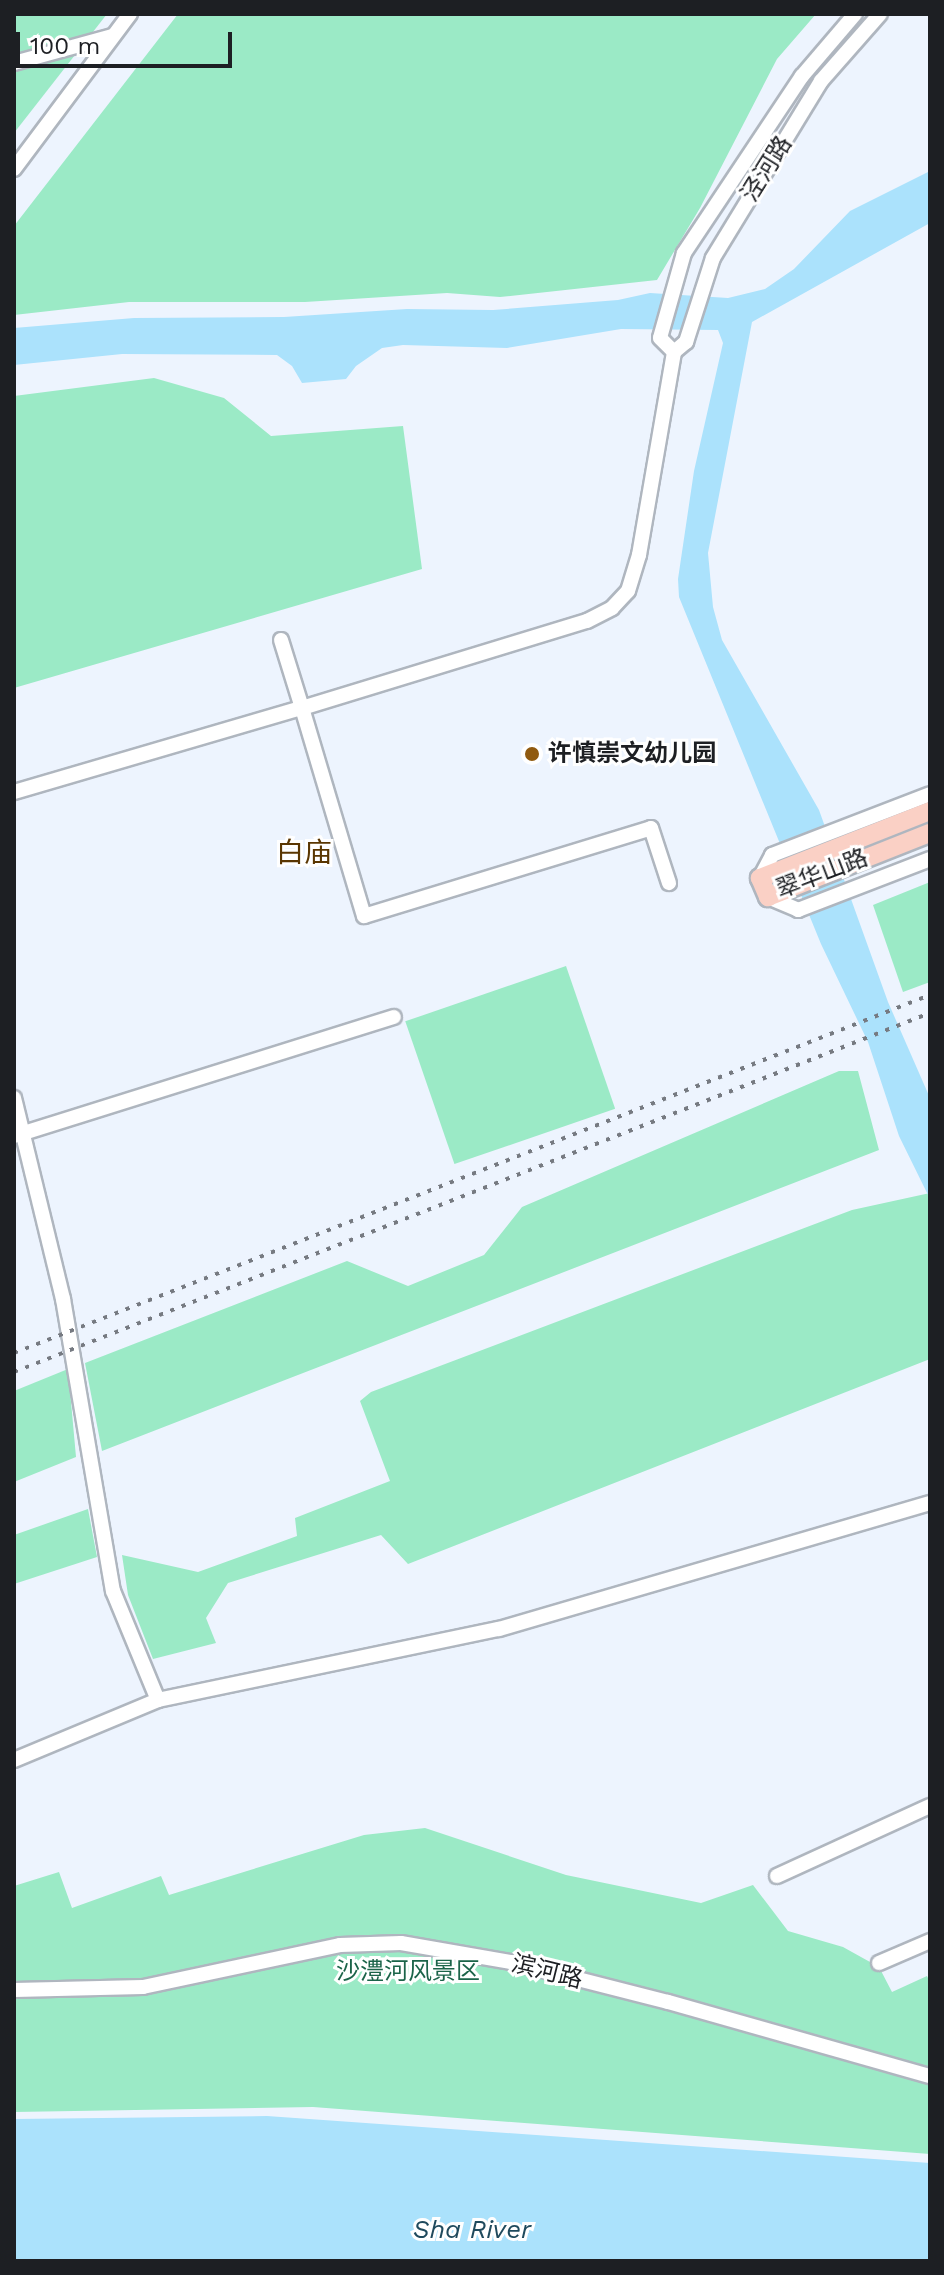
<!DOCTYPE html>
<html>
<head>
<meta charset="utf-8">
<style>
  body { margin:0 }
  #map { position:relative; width:944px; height:2275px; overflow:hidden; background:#edf4fe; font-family:"Work Sans","Noto Sans SC",sans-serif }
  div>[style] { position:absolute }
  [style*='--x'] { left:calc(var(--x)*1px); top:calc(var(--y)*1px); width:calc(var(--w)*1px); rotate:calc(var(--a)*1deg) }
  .green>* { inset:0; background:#9beac6; transform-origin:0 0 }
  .water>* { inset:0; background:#abe2fc }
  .roads { filter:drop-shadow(2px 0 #afb6bf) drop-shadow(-2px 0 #afb6bf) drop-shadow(0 2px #afb6bf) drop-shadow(0 -2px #afb6bf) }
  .minor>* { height:14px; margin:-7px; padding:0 7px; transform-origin:7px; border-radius:7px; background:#fff }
  .major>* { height:18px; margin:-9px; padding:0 9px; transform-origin:9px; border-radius:9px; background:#fad0c5 }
  .rail>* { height:4px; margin-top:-2px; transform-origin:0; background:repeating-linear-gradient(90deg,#767a81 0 4px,transparent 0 12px) }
  .dots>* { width:22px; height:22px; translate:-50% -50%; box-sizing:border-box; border:4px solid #fff; border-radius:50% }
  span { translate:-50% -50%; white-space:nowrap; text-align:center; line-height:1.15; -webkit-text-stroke:6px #fff; paint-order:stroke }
  .street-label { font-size:24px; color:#1d1f23 }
  .poi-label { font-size:24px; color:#1d1f23; font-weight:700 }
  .left { translate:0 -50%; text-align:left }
  .park-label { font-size:24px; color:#1b6449 }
  .water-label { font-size:26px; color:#1f4a5d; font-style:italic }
  .quarter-label { font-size:28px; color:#5a3601 }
  .frame { position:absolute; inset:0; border:16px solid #1d1f23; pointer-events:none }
  .scale { position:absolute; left:16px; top:32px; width:216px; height:36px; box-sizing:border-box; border:4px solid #1d1f23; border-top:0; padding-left:10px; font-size:24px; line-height:28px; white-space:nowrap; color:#1d1f23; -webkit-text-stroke:6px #fff; paint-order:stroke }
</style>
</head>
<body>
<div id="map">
  <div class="green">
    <div style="clip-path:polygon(14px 14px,107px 14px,14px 133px)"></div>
    <div style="clip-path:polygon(178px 14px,816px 14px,777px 59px,700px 208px,657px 280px,500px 297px,447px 293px,305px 302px,129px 302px,14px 315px,14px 226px)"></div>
    <div style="clip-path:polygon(154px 378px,224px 398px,271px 436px,403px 426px,422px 569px,14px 688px,14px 396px)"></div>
    <div style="clip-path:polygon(930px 882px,930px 982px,903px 992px,873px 905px)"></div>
    <div style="left:566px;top:966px;width:151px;height:170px;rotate:71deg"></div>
    <div style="clip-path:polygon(839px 1071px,858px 1071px,879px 1150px,102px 1451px,85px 1363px,347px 1261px,408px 1286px,484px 1255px,522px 1207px)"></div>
    <div style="clip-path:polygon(930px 1193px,930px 1359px,408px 1564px,381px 1535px,228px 1583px,206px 1618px,216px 1643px,153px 1659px,128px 1595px,122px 1555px,198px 1572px,297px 1536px,295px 1518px,390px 1481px,360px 1401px,371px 1392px,852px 1210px)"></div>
    <div style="clip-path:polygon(68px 1369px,76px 1457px,14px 1482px,14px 1391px)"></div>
    <div style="clip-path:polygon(88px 1509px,97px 1557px,14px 1584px,14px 1535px)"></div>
    <div style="clip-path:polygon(425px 1828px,566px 1875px,701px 1903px,753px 1885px,788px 1931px,843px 1947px,879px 1967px,892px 1992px,927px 1976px,930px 1982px,930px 2154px,313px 2107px,14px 2112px,14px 1886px,59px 1872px,72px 1908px,161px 1876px,169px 1895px,364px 1835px)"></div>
  </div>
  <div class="water">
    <div style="clip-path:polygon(930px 171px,930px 223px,752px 322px,708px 553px,713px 607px,722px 640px,819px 810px,888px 1002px,930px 1098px,930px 1199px,899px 1136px,868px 1042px,821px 944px,679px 597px,678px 579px,694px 471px,723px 343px,718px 330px,621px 329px,507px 348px,403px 345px,382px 348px,356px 366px,346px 379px,302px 383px,292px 366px,277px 355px,122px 354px,14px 365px,14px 328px,134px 318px,284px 317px,407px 309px,493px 310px,618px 300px,650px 293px,728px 298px,765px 289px,794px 269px,850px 211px)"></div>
    <div style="clip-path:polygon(267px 2116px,930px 2163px,930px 2261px,14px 2261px,14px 2119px)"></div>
  </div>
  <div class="roads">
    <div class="minor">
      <div style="--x:855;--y:14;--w:82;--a:130.5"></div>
      <div style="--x:802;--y:76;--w:213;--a:123.7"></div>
      <div style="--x:684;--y:253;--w:88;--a:105.8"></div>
      <div style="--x:660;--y:338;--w:20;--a:45"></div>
      <div style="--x:674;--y:352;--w:16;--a:-40"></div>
      <div style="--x:686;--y:342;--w:88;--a:-72.2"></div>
      <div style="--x:713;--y:258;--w:207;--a:-58.6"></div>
      <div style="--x:821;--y:81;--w:89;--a:-48.6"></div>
      <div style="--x:14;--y:63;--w:102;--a:-15.4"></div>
      <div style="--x:14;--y:169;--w:194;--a:-53.2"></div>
      <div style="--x:281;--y:640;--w:71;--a:72.8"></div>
      <div style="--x:302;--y:708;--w:298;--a:-17"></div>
      <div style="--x:587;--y:621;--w:28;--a:-27"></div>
      <div style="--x:612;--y:608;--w:23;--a:-47"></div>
      <div style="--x:628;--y:591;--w:38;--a:-73"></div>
      <div style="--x:639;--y:555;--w:206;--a:-80.2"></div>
      <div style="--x:14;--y:792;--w:300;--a:-16.3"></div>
      <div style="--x:302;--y:708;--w:217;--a:73.4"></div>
      <div style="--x:364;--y:916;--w:300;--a:-17"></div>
      <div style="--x:651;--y:828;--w:58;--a:71.9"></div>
      <div style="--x:760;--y:878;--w:26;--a:-62"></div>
      <div style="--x:772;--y:855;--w:169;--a:-21.1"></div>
      <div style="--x:768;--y:897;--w:33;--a:23"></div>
      <div style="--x:798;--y:910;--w:142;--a:-21.1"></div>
      <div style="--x:14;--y:1098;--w:207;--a:76.3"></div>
      <div style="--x:63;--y:1299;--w:296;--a:80.3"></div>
      <div style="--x:113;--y:1591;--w:118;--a:67.6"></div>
      <div style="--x:14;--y:1136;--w:398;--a:-17.4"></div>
      <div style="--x:14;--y:1760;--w:156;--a:-22.6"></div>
      <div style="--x:158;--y:1700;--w:348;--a:-11.8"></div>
      <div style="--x:499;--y:1629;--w:449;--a:-16.3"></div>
      <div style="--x:777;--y:1876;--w:168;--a:-24.6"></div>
      <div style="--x:879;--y:1963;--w:56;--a:-23.3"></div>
      <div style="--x:14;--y:1990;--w:129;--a:-1.3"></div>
      <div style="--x:143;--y:1987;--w:201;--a:-12"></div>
      <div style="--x:340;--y:1945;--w:61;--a:-1.9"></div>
      <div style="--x:401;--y:1943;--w:112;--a:9.8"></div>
      <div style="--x:511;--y:1962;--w:162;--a:14.3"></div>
      <div style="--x:668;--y:2002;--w:272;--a:15.8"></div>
    </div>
    <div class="major">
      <div style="--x:930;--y:811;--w:183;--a:158.5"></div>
      <div style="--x:760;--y:878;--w:21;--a:67"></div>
      <div style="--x:768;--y:897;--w:174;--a:-21.6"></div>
    </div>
  </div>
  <div class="rail">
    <div style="--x:14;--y:1353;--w:983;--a:-21.35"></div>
    <div style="--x:14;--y:1372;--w:984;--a:-21.4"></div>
  </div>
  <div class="dots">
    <div style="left:532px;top:754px;background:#905a0f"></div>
  </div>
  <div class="street-label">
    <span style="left:767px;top:169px;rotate:-58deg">泾河路</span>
    <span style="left:822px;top:874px;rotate:-21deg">翠华山路</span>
    <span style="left:547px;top:1972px;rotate:14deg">滨河路</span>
  </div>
  <div class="poi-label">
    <span class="left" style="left:548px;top:754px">许慎崇文幼儿园</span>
  </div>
  <div class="park-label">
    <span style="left:408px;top:1972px">沙澧河风景区</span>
  </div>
  <div class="water-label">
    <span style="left:472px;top:2230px">Sha River</span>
  </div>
  <div class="quarter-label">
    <span style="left:304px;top:853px">白庙</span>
  </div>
  <div class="frame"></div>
  <div class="scale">100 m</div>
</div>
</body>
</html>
